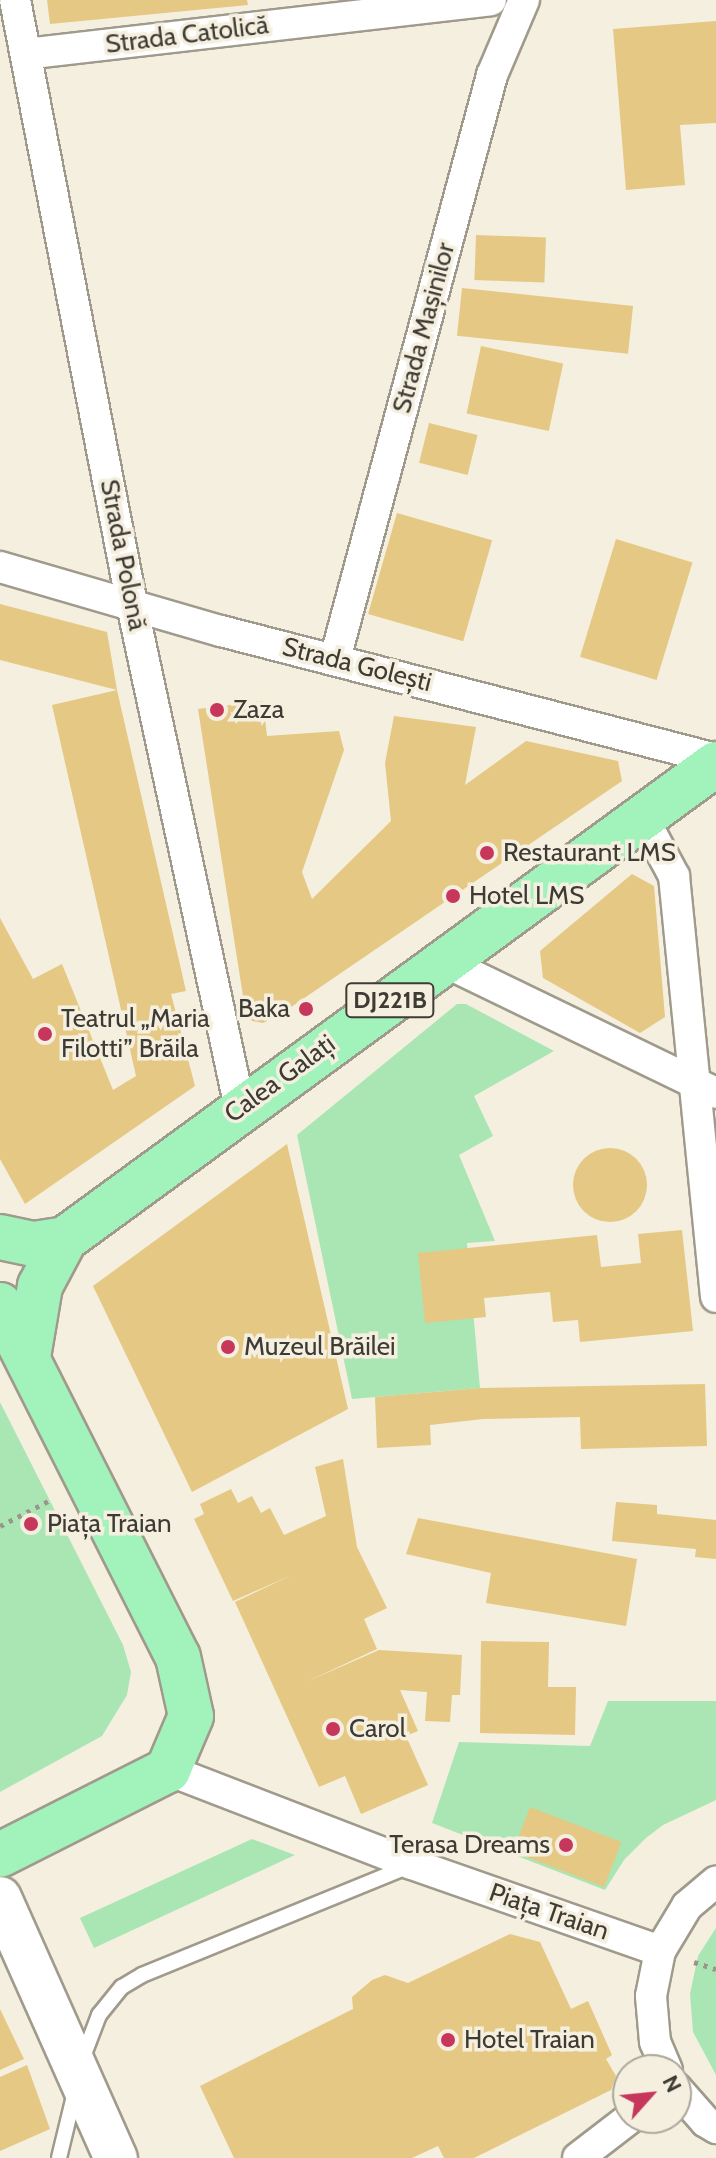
<!DOCTYPE html>
<html>
<head>
<meta charset="utf-8">
<style>
  body { margin:0 }
  #map { position:relative; width:716px; height:2158px; overflow:hidden; background:#f5efdf; font-family:Cabin,sans-serif }
  div>[style] { position:absolute }
  [style*='--x'] { left:calc(var(--x)*1px); top:calc(var(--y)*1px); width:calc(var(--w)*1px); rotate:calc(var(--a)*1deg) }
  .green>* { inset:0; background:#aae6b4 }
  .building>* { inset:0; background:#e5c883; transform-origin:0 0 }
  .round { border-radius:50% }
  .path>* { height:5px; margin-top:-2.5px; transform-origin:0; background:repeating-linear-gradient(90deg,#9b968b 0 4px,transparent 0 10px) }
  .roads { filter:drop-shadow(2px 0 #a09a8c) drop-shadow(-2px 0 #a09a8c) drop-shadow(0 2px #a09a8c) drop-shadow(0 -2px #a09a8c) }
  .lane>* { height:14px; margin:-7px; padding:0 7px; transform-origin:7px; border-radius:7px; background:#fff }
  .street>* { height:30px; margin:-15px; padding:0 15px; transform-origin:15px; border-radius:15px; background:#fff }
  .secondary>* { height:42px; margin:-21px; padding:0 21px; transform-origin:21px; border-radius:21px; background:#fff }
  .primary>* { height:44px; margin:-22px; padding:0 22px; transform-origin:22px; border-radius:22px; background:#a2f2bc }
  .dots>* { width:22px; height:22px; translate:-50% -50%; box-sizing:border-box; border:4px solid #f5efdf; border-radius:50% }
  span { translate:-50% -50%; white-space:nowrap; text-align:center; line-height:1.15; -webkit-text-stroke:7px #f5efdf; paint-order:stroke }
  .shield-label span { padding:2px 6px; background:#f5efdf; border:2px solid; border-radius:6px; -webkit-text-stroke-width:0 }
  .shield-label { font-size:24px; color:#3e3b35; font-weight:700 }
  .street-label { font-size:26px; color:#3e3b35 }
  .poi-label { font-size:26px; color:#3e3b35 }
  .left { translate:0 -50%; text-align:left }
  .right { translate:-100% -50%; text-align:right }
  .north { position:absolute; left:612px; top:2054px; width:80px; height:80px; box-sizing:border-box; background:#f5efdf; border:2px solid #aca79b; border-radius:50%; rotate:63deg; font-size:22px; font-weight:700; line-height:32px; text-align:center; color:#3e3b35 }
  .north::after { content:''; display:block; margin:auto; width:28px; height:36px; background:#c6375b; clip-path:polygon(50% 0,100% 100%,50% 72%,0 100%) }
</style>
</head>
<body>
<div id="map">
  <div class="green">
    <div style="clip-path:polygon(457px 1004px,466px 1004px,554px 1051px,474px 1096px,493px 1136px,459px 1155px,495px 1241px,467px 1243px,480px 1388px,352px 1399px,297px 1135px)"></div>
    <div style="clip-path:polygon(0 1402px,123px 1645px,131px 1672px,127px 1695px,102px 1736px,0 1792px)"></div>
    <div style="clip-path:polygon(608px 1701px,716px 1701px,716px 1800px,663px 1825px,646px 1838px,624px 1860px,605px 1890px,432px 1823px,459px 1742px,590px 1746px)"></div>
    <div style="clip-path:polygon(252px 1839px,295px 1855px,94px 1948px,80px 1918px)"></div>
    <div style="clip-path:polygon(716px 1928px,716px 2075px,693px 2032px,690px 1994px,698px 1956px)"></div>
  </div>
  <div class="building">
    <div style="clip-path:polygon(47px 0,247px 0,248px 5px,50px 24px)"></div>
    <div style="clip-path:polygon(716px 21px,716px 123px,680px 125px,685px 185px,626px 190px,613px 29px)"></div>
    <div style="left:476px;top:235px;width:70px;height:45px;rotate:2deg"></div>
    <div style="left:462px;top:288px;width:172px;height:48px;rotate:6deg"></div>
    <div style="left:481px;top:346px;width:84px;height:69px;rotate:12deg"></div>
    <div style="left:429px;top:423px;width:50px;height:41px;rotate:14deg"></div>
    <div style="left:397px;top:513px;width:99px;height:105px;rotate:16deg"></div>
    <div style="left:616px;top:539px;width:80px;height:123px;rotate:17deg"></div>
    <div style="clip-path:polygon(0 604px,107px 632px,117px 690px,0 660px)"></div>
    <div style="clip-path:polygon(117px 690px,186px 991px,171px 994px,195px 1086px,25px 1204px,0 1159px,0 918px,33px 979px,62px 964px,113px 1090px,136px 1076px,52px 705px)"></div>
    <div style="clip-path:polygon(263px 701px,267px 736px,339px 731px,344px 750px,302px 872px,312px 899px,391px 821px,385px 763px,394px 716px,476px 727px,465px 785px,526px 741px,618px 761px,622px 781px,278px 1016px,263px 1023px,252px 1021px,245px 1009px,198px 709px)"></div>
    <div style="clip-path:polygon(632px 874px,654px 886px,665px 1017px,640px 1033px,543px 978px,540px 951px)"></div>
    <div style="clip-path:polygon(287px 1144px,348px 1409px,192px 1492px,93px 1286px)"></div>
    <div class="round" style="left:573px;top:1148px;width:74px;height:74px"></div>
    <div style="clip-path:polygon(682px 1230px,693px 1331px,580px 1342px,578px 1320px,553px 1322px,550px 1292px,484px 1298px,486px 1317px,425px 1323px,418px 1253px,597px 1235px,601px 1267px,641px 1263px,638px 1234px)"></div>
    <div style="clip-path:polygon(705px 1384px,707px 1446px,581px 1449px,580px 1417px,483px 1419px,430px 1425px,431px 1445px,377px 1448px,375px 1397px,480px 1388px)"></div>
    <div style="clip-path:polygon(343px 1459px,357px 1547px,387px 1608px,364px 1619px,377px 1649px,306px 1682px,379px 1650px,462px 1655px,460px 1695px,452px 1695px,450px 1722px,425px 1721px,427px 1692px,400px 1690px,418px 1731px,406px 1736px,428px 1785px,361px 1814px,345px 1776px,319px 1787px,235px 1602px,292px 1575px,233px 1601px,194px 1519px,204px 1514px,200px 1504px,231px 1489px,238px 1503px,252px 1496px,261px 1513px,270px 1508px,284px 1535px,326px 1516px,315px 1467px)"></div>
    <div style="clip-path:polygon(616px 1502px,657px 1505px,657px 1514px,716px 1520px,716px 1559px,695px 1557px,696px 1549px,612px 1541px)"></div>
    <div style="clip-path:polygon(418px 1518px,637px 1559px,626px 1626px,486px 1603px,491px 1573px,406px 1554px)"></div>
    <div style="clip-path:polygon(481px 1641px,549px 1642px,548px 1687px,576px 1687px,575px 1735px,480px 1733px)"></div>
    <div style="left:530px;top:1807px;width:98px;height:48px;rotate:21deg"></div>
    <div style="clip-path:polygon(510px 1934px,540px 1942px,571px 2009px,588px 2001px,612px 2055px,606px 2059px,616px 2076px,611px 2090px,474px 2158px,444px 2158px,438px 2146px,412px 2158px,234px 2158px,200px 2086px,353px 2009px,352px 1997px,372px 1980px,385px 1975px,408px 1983px)"></div>
    <div style="clip-path:polygon(0 2009px,24px 2059px,0 2070px)"></div>
    <div style="clip-path:polygon(27px 2065px,50px 2129px,0 2151px,0 2077px)"></div>
  </div>
  <div class="path">
    <div style="--x:0;--y:1526;--w:59;--a:-27.4"></div>
    <div style="--x:694;--y:1962;--w:23;--a:18"></div>
  </div>
  <div class="roads">
    <div class="lane">
      <div style="--x:83;--y:2057;--w:45;--a:-69.1"></div>
      <div style="--x:99;--y:2015;--w:36;--a:-51"></div>
      <div style="--x:122;--y:1987;--w:23;--a:-31"></div>
      <div style="--x:142;--y:1975;--w:286;--a:-22.2"></div>
      <div style="--x:59;--y:2158;--w:68;--a:-76.4"></div>
    </div>
    <div class="street">
      <div style="--x:15;--y:0;--w:616;--a:79.05"></div>
      <div style="--x:132;--y:605;--w:514;--a:77.88"></div>
      <div style="--x:26;--y:54;--w:468;--a:-6.6"></div>
      <div style="--x:0;--y:567;--w:230;--a:16.2"></div>
      <div style="--x:221;--y:631;--w:511;--a:14.5"></div>
      <div style="--x:335;--y:659;--w:605;--a:-74.95"></div>
      <div style="--x:492;--y:75;--w:82;--a:-66.9"></div>
      <div style="--x:642;--y:816;--w:68;--a:61.9"></div>
      <div style="--x:674;--y:876;--w:423;--a:84.3"></div>
      <div style="--x:443;--y:961;--w:303;--a:25.8"></div>
      <div style="--x:168;--y:1770;--w:261;--a:21.1"></div>
      <div style="--x:412;--y:1864;--w:263;--a:19.3"></div>
      <div style="--x:667;--y:2070;--w:30;--a:-113"></div>
      <div style="--x:655;--y:2042;--w:46;--a:-95"></div>
      <div style="--x:651;--y:1996;--w:46;--a:-78.7"></div>
      <div style="--x:660;--y:1951;--w:52;--a:-59"></div>
      <div style="--x:687;--y:1906;--w:38;--a:-40"></div>
      <div style="--x:676;--y:2088;--w:45;--a:48.6"></div>
      <div style="--x:706;--y:2122;--w:12;--a:31"></div>
      <div style="--x:578;--y:2158;--w:66;--a:-37.6"></div>
    </div>
    <div class="secondary">
      <div style="--x:0;--y:1898;--w:285;--a:66"></div>
    </div>
    <div class="primary">
      <div style="--x:0;--y:1237;--w:35;--a:12"></div>
      <div style="--x:34;--y:1244;--w:31;--a:-9"></div>
      <div style="--x:0;--y:1305;--w:394;--a:63.2"></div>
      <div style="--x:178;--y:1657;--w:60;--a:77.6"></div>
      <div style="--x:191;--y:1716;--w:59;--a:113.1"></div>
      <div style="--x:168;--y:1770;--w:188;--a:153.2"></div>
      <div style="--x:28;--y:1357;--w:72;--a:-80.4"></div>
      <div style="--x:40;--y:1286;--w:53;--a:-62"></div>
      <div style="--x:65;--y:1239;--w:806;--a:-36.12"></div>
    </div>
  </div>
  <div class="dots">
    <div style="left:217px;top:710px;background:#c6375b"></div>
    <div style="left:487px;top:853px;background:#c6375b"></div>
    <div style="left:453px;top:896px;background:#c6375b"></div>
    <div style="left:306px;top:1009px;background:#c6375b"></div>
    <div style="left:45px;top:1034px;background:#c6375b"></div>
    <div style="left:228px;top:1347px;background:#c6375b"></div>
    <div style="left:31px;top:1524px;background:#c6375b"></div>
    <div style="left:333px;top:1729px;background:#c6375b"></div>
    <div style="left:566px;top:1845px;background:#c6375b"></div>
    <div style="left:448px;top:2040px;background:#c6375b"></div>
  </div>
  <div class="shield-label">
    <span style="left:390px;top:1000px">DJ221B</span>
  </div>
  <div class="street-label">
    <span style="left:187px;top:35px;rotate:-7deg">Strada Catolică</span>
    <span style="left:424px;top:328px;rotate:-75deg">Strada Mașinilor</span>
    <span style="left:123px;top:555px;rotate:79deg">Strada Polonă</span>
    <span style="left:357px;top:665px;rotate:14deg">Strada Golești</span>
    <span style="left:280px;top:1079px;rotate:-36deg">Calea Galați</span>
    <span style="left:549px;top:1912px;rotate:19deg">Piața Traian</span>
  </div>
  <div class="poi-label">
    <span class="left" style="left:233px;top:710px">Zaza</span>
    <span class="left" style="left:503px;top:853px">Restaurant LMS</span>
    <span class="left" style="left:469px;top:896px">Hotel LMS</span>
    <span class="right" style="left:290px;top:1009px">Baka</span>
    <span class="left" style="left:61px;top:1034px">Teatrul „Maria<br>Filotti” Brăila</span>
    <span class="left" style="left:244px;top:1347px">Muzeul Brăilei</span>
    <span class="left" style="left:47px;top:1524px">Piața Traian</span>
    <span class="left" style="left:349px;top:1729px">Carol</span>
    <span class="right" style="left:550px;top:1845px">Terasa Dreams</span>
    <span class="left" style="left:464px;top:2040px">Hotel Traian</span>
  </div>
  <div class="north">N</div>
</div>
</body>
</html>
